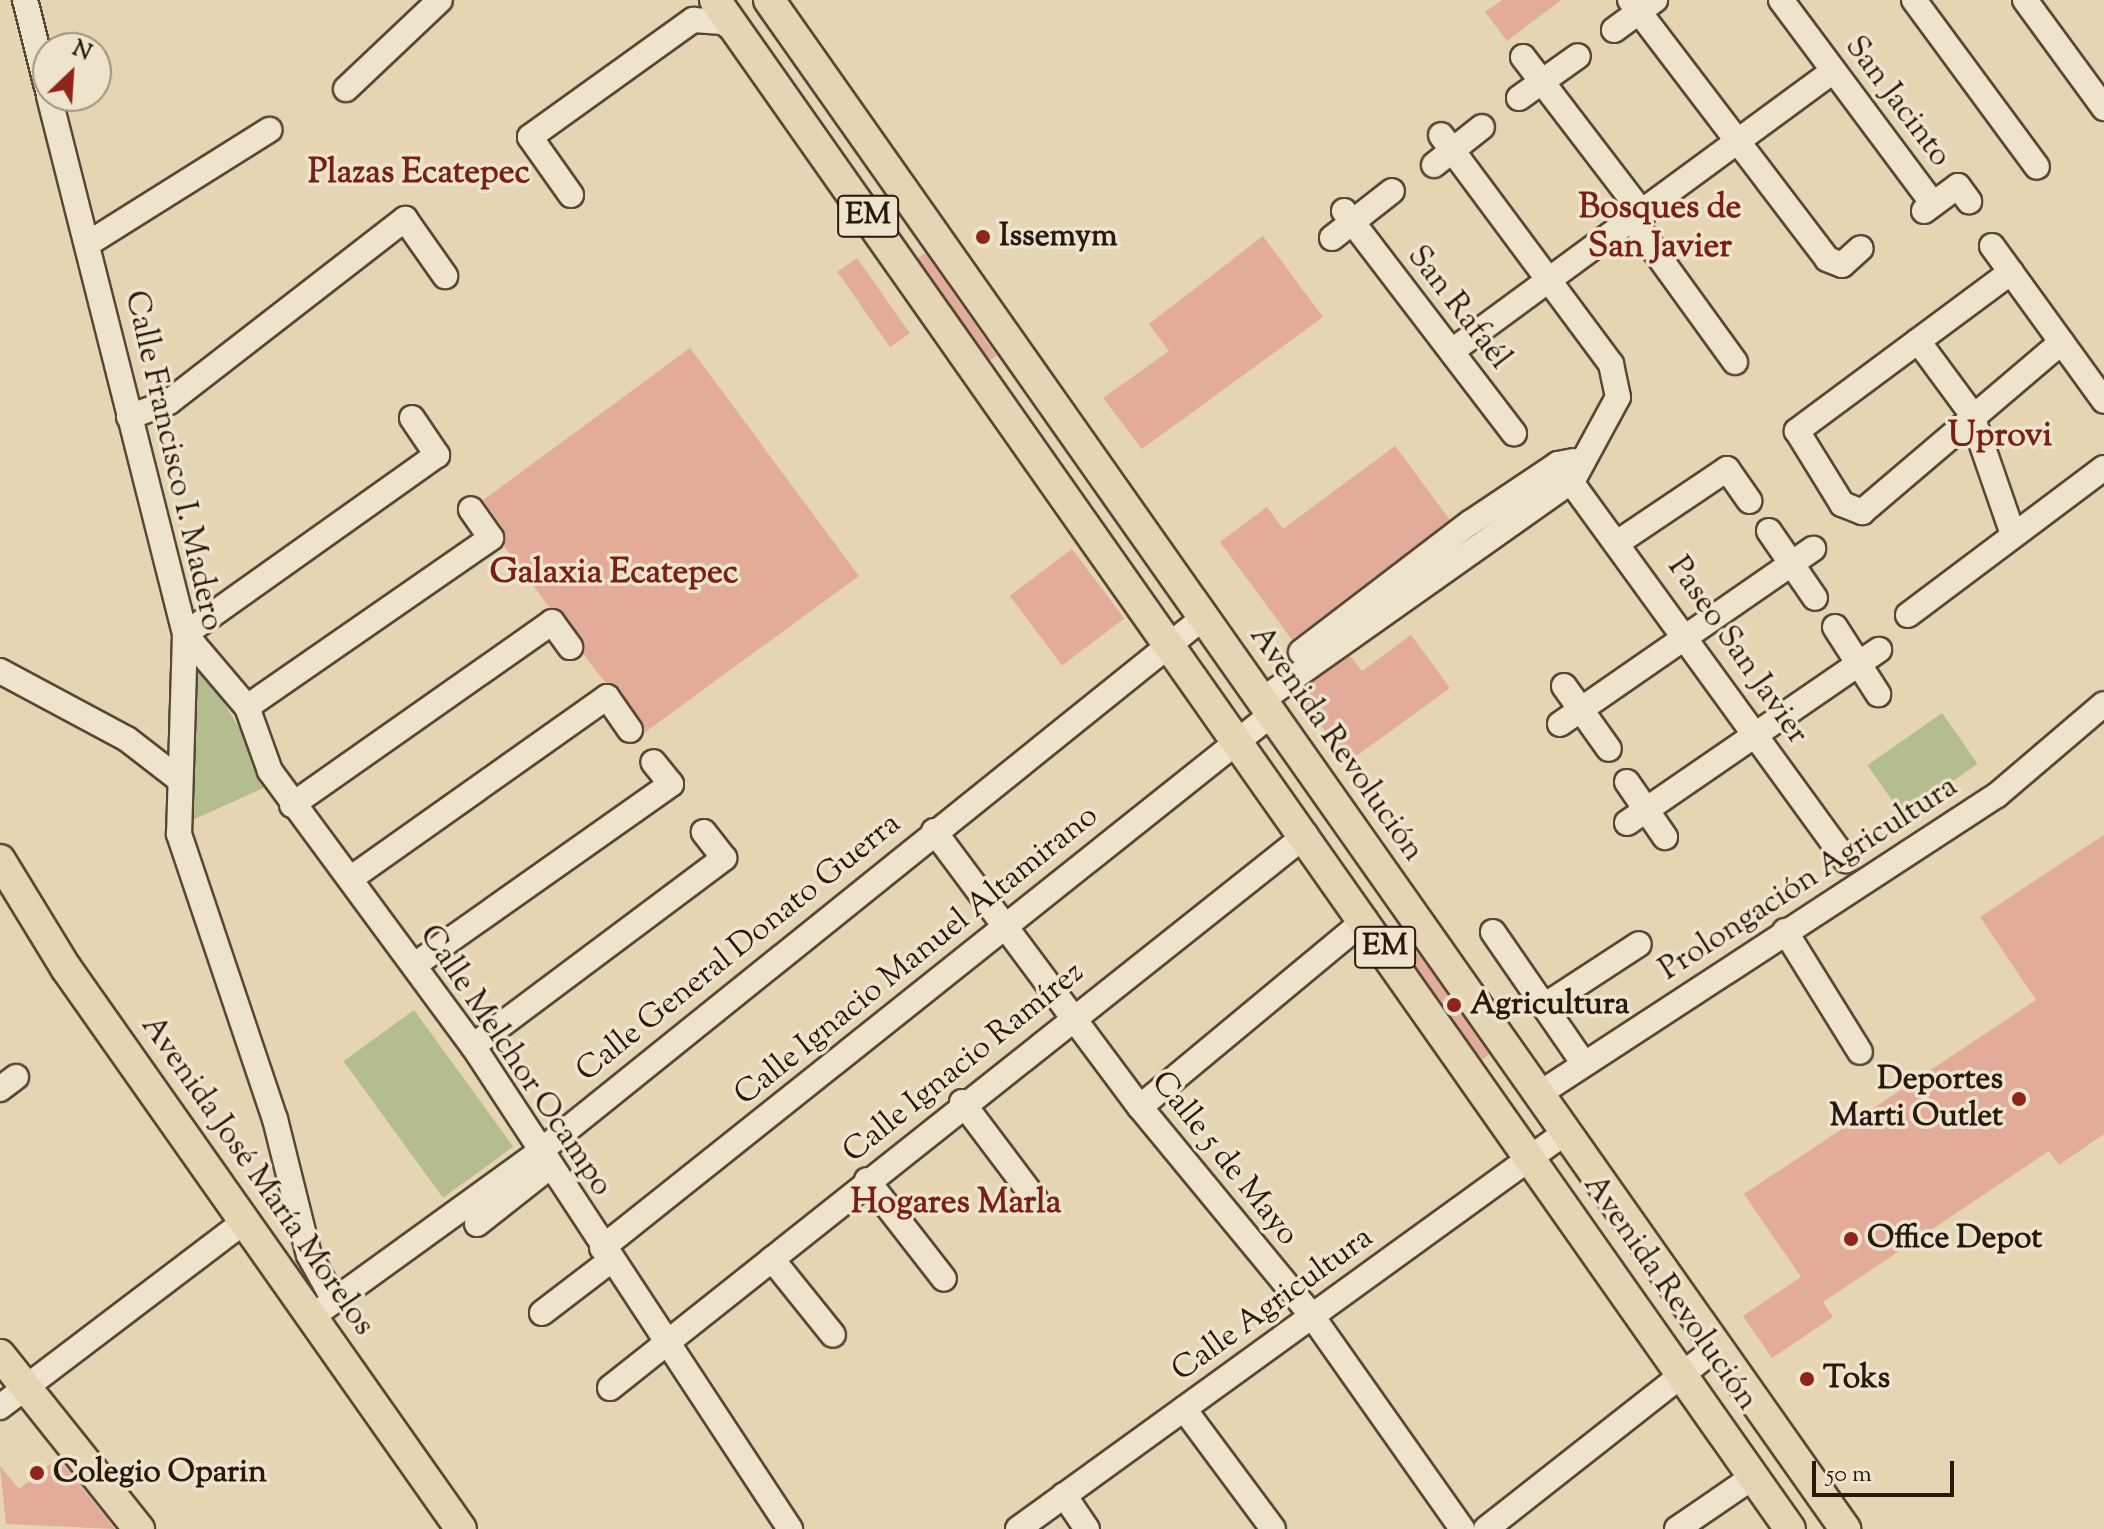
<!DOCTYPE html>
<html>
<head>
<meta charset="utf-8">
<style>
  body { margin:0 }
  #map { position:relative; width:2104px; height:1529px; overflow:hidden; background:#e5d5b2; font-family:"Sorts Mill Goudy",serif }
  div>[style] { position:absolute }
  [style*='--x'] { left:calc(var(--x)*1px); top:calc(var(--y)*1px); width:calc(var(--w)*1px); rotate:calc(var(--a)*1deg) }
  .green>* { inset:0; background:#b4bd8d; transform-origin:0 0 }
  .building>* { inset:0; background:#e3ac99; transform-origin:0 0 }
  .roads { filter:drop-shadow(2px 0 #584736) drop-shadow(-2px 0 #584736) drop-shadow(0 2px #584736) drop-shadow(0 -2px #584736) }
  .minor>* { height:24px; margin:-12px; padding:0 12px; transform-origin:12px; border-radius:12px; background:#eee4cd }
  .major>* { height:30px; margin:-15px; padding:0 15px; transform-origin:15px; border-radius:15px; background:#e5d5b2 }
  .dots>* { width:22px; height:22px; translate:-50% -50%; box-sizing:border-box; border:4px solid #eee4cd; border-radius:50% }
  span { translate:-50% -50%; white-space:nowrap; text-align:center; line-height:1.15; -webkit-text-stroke:7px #eee4cd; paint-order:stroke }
  .shield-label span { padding:2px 6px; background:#eee4cd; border:2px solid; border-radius:6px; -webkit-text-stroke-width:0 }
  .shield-label { font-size:30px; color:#29180d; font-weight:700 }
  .street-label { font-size:32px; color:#29180d }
  .poi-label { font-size:32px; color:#29180d; font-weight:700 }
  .left { translate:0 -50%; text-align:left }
  .right { translate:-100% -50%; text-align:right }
  .neighbourhood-label { font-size:34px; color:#7a1f14; font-weight:700 }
  .north { position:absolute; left:32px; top:32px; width:80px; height:80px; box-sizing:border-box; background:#eee4cd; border:2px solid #9f9280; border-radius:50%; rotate:25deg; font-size:22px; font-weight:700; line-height:32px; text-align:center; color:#29180d }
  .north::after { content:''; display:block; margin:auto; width:28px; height:36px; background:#8f2418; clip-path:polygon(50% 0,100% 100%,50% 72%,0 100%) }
  .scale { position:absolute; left:1812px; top:1461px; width:142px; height:36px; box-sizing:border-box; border:4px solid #29180d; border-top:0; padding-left:10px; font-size:24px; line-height:28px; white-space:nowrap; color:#29180d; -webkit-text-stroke:6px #eee4cd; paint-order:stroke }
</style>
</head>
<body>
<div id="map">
  <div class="green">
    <div style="clip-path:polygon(199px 660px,272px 784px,184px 824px)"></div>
    <div style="left:1942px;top:713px;width:62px;height:91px;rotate:55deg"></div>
    <div style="left:414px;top:1010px;width:169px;height:87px;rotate:54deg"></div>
  </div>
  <div class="building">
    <div style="clip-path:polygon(1502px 0,1561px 0,1507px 41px,1485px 12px)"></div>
    <div style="clip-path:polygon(1263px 236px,1323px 317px,1142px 449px,1103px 398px,1169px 351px,1149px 324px)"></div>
    <div style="left:925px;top:253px;width:125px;height:9px;rotate:55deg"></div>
    <div style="left:857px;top:258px;width:92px;height:24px;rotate:55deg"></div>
    <div style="clip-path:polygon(690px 348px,859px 576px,644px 733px,619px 688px,605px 682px,583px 654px,564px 613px,549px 607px,504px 546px,504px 530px,483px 500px)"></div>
    <div style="clip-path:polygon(1395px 446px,1450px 520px,1292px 640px,1220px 542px,1267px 507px,1283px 529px)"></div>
    <div style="left:1072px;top:549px;width:87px;height:78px;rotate:53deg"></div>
    <div style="clip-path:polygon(1411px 635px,1450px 688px,1348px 762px,1297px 693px,1350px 656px,1362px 671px)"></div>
    <div style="clip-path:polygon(2104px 835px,2104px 1134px,2059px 1165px,2049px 1151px,1823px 1302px,1833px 1317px,1772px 1358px,1743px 1316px,1801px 1277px,1744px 1194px,2036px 1000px,1980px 917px)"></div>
    <div style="left:1418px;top:953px;width:124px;height:9px;rotate:55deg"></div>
    <div style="clip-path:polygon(58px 1458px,115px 1529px,6px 1524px,0 1466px,19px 1489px)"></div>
  </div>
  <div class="roads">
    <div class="minor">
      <div style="--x:25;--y:0;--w:94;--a:75.8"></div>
      <div style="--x:1630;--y:0;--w:325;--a:52.7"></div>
      <div style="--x:1827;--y:259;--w:16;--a:22"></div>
      <div style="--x:1842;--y:265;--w:25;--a:-42"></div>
      <div style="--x:1781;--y:0;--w:254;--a:53.3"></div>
      <div style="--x:1914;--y:0;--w:207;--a:53.6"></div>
      <div style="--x:2025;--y:0;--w:134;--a:53.8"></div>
      <div style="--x:1614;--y:30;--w:51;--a:-36.2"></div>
      <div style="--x:1523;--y:57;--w:198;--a:52.6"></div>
      <div style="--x:346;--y:89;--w:129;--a:-43.4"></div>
      <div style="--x:49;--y:96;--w:555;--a:75.81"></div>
      <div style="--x:185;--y:634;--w:200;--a:91.7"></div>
      <div style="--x:179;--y:834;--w:301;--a:71.4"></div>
      <div style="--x:275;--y:1119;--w:140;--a:76"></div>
      <div style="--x:309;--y:1255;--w:51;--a:60.9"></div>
      <div style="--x:1519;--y:98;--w:72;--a:-35.4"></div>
      <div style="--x:1434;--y:165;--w:61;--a:-38.4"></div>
      <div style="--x:571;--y:195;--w:71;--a:-125.3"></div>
      <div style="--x:530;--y:137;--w:201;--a:-35.7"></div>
      <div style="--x:693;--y:20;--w:30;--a:4"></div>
      <div style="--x:723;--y:22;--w:19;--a:36"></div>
      <div style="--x:1344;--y:211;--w:280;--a:52.6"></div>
      <div style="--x:1924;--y:211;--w:42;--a:-36.3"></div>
      <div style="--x:1958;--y:186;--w:19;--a:54"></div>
      <div style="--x:1633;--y:221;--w:174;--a:54.1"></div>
      <div style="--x:1332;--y:238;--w:76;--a:-38.1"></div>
      <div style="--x:89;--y:243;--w:213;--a:-32.1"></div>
      <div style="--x:1992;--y:246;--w:191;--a:54.1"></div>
      <div style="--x:2011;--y:272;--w:267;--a:143.4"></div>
      <div style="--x:1797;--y:431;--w:86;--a:58.3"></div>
      <div style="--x:1842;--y:504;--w:22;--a:22"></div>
      <div style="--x:1862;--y:512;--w:262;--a:-40.4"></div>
      <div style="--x:1918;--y:341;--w:89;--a:53.6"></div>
      <div style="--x:1971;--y:413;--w:128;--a:70.9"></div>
      <div style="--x:1452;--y:351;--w:473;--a:-36.3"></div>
      <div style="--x:129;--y:417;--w:43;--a:-20.6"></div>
      <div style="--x:169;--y:402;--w:299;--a:-37.8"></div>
      <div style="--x:405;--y:219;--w:70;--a:54.9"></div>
      <div style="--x:412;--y:418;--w:45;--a:56"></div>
      <div style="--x:437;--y:455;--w:309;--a:144.6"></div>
      <div style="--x:185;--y:634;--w:96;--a:49.7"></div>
      <div style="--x:247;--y:707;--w:68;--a:70.2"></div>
      <div style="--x:270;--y:771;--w:342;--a:53.6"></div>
      <div style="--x:473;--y:1046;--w:578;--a:56.72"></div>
      <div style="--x:1558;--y:464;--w:490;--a:54"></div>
      <div style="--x:1769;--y:531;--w:81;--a:55.5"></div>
      <div style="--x:1620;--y:541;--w:129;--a:-33.9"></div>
      <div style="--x:1727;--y:469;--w:39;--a:55"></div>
      <div style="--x:1908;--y:615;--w:245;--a:-36.9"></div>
      <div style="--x:1835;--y:627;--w:80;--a:57.3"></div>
      <div style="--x:1301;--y:652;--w:213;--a:-37.4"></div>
      <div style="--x:1470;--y:523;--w:106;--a:-33.8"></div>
      <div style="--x:1558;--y:464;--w:16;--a:-11"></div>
      <div style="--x:0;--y:671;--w:144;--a:28.2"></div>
      <div style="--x:127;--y:739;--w:67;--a:37.7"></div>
      <div style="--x:1564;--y:686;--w:77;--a:54.5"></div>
      <div style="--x:1262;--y:700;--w:381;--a:-35.3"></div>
      <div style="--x:1573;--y:480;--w:94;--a:-61.5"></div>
      <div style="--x:1618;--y:397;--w:34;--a:-102"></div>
      <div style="--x:1611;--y:364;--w:285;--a:-126.6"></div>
      <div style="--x:247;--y:707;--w:297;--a:-34.7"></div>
      <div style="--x:491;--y:538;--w:35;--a:-125"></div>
      <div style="--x:1560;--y:724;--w:308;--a:-34.7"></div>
      <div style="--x:1627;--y:782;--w:67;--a:55.4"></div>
      <div style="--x:292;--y:805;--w:318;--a:-35.1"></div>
      <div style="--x:552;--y:622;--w:31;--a:54"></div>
      <div style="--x:1627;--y:823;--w:306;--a:-34.5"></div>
      <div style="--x:934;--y:831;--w:344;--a:53.3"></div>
      <div style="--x:1140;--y:1107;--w:271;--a:50.5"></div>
      <div style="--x:1312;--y:1316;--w:261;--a:54.8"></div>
      <div style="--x:350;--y:879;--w:315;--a:-35.3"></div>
      <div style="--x:607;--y:697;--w:40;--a:55.1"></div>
      <div style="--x:1785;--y:931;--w:142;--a:58.2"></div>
      <div style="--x:1493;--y:932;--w:160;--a:55.4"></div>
      <div style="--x:416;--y:964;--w:312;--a:-35.2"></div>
      <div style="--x:671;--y:784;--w:28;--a:-129"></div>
      <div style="--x:1544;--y:1006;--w:113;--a:-33.1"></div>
      <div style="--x:473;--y:1046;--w:314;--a:-36.8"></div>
      <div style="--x:724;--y:858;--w:33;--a:-128"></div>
      <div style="--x:0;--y:1089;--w:20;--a:-37"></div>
      <div style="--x:1539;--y:1094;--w:547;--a:-33.14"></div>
      <div style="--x:1997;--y:795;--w:140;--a:-40.4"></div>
      <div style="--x:962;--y:1102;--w:121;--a:53"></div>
      <div style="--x:1140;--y:1107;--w:293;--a:-39.7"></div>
      <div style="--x:867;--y:1180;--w:125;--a:52.1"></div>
      <div style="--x:477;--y:1224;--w:90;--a:-38.3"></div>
      <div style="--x:602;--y:1248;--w:857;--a:-38.56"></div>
      <div style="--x:772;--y:1259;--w:97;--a:51.2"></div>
      <div style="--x:324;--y:1308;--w:264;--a:-35.9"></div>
      <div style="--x:538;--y:1153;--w:853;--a:-38.82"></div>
      <div style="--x:542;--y:1313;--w:86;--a:-37.4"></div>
      <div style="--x:610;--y:1388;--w:889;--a:-38.47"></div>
      <div style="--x:0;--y:1407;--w:308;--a:-37.2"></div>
      <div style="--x:1184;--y:1409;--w:149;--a:53.4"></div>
      <div style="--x:1064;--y:1495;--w:41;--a:55.9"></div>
      <div style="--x:1018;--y:1529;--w:677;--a:-35.92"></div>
      <div style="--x:1486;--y:1529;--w:294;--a:-38.2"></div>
      <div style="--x:1677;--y:1529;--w:92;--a:-34.4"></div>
    </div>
    <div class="major">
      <div style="--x:715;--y:0;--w:1869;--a:54.89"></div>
      <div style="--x:769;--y:0;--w:1870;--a:54.86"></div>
      <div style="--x:0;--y:860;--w:127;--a:58.6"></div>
      <div style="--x:66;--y:968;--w:686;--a:54.85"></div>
      <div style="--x:0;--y:1355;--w:223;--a:51.4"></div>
    </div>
  </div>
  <div class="dots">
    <div style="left:983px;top:237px;background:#8f2418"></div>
    <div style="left:1454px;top:1005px;background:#8f2418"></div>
    <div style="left:2019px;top:1099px;background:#8f2418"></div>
    <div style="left:1851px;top:1239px;background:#8f2418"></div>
    <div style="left:1807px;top:1379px;background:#8f2418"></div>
    <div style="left:37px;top:1473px;background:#8f2418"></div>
  </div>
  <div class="shield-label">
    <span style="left:868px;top:216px">EM</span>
    <span style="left:1385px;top:947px">EM</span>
  </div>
  <div class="street-label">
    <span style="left:1897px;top:102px;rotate:53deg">San Jacinto</span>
    <span style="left:1458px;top:308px;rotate:52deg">San Rafaél</span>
    <span style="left:173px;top:461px;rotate:77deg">Calle Francisco I. Madero</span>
    <span style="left:1737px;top:651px;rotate:55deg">Paseo San Javier</span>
    <span style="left:1336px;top:744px;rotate:55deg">Avenida Revolución</span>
    <span style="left:1809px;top:879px;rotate:-33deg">Prolongación Agricultura</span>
    <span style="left:739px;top:948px;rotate:-39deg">Calle General Donato Guerra</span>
    <span style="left:917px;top:956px;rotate:-39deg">Calle Ignacio Manuel Altamirano</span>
    <span style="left:515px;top:1061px;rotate:56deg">Calle Melchor Ocampo</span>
    <span style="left:964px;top:1063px;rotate:-39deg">Calle Ignacio Ramírez</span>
    <span style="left:1224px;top:1159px;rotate:51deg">Calle 5 de Mayo</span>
    <span style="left:257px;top:1176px;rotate:55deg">Avenida José María Morelos</span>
    <span style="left:1670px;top:1293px;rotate:55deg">Avenida Revolución</span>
    <span style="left:1273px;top:1305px;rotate:-36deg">Calle Agricultura</span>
  </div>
  <div class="poi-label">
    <span class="left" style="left:999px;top:237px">Issemym</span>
    <span class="left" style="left:1470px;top:1005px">Agricultura</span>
    <span class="right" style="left:2003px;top:1099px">Deportes<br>Marti Outlet</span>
    <span class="left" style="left:1867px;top:1239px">Office Depot</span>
    <span class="left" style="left:1823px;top:1379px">Toks</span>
    <span class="left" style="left:53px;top:1473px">Colegio Oparin</span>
  </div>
  <div class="neighbourhood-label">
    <span style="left:419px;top:174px">Plazas Ecatepec</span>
    <span style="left:1660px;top:228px">Bosques de<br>San Javier</span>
    <span style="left:2000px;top:437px">Uprovi</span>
    <span style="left:614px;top:574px">Galaxia Ecatepec</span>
    <span style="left:956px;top:1204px">Hogares Marla</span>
  </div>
  <div class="north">N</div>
  <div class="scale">50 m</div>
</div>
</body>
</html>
